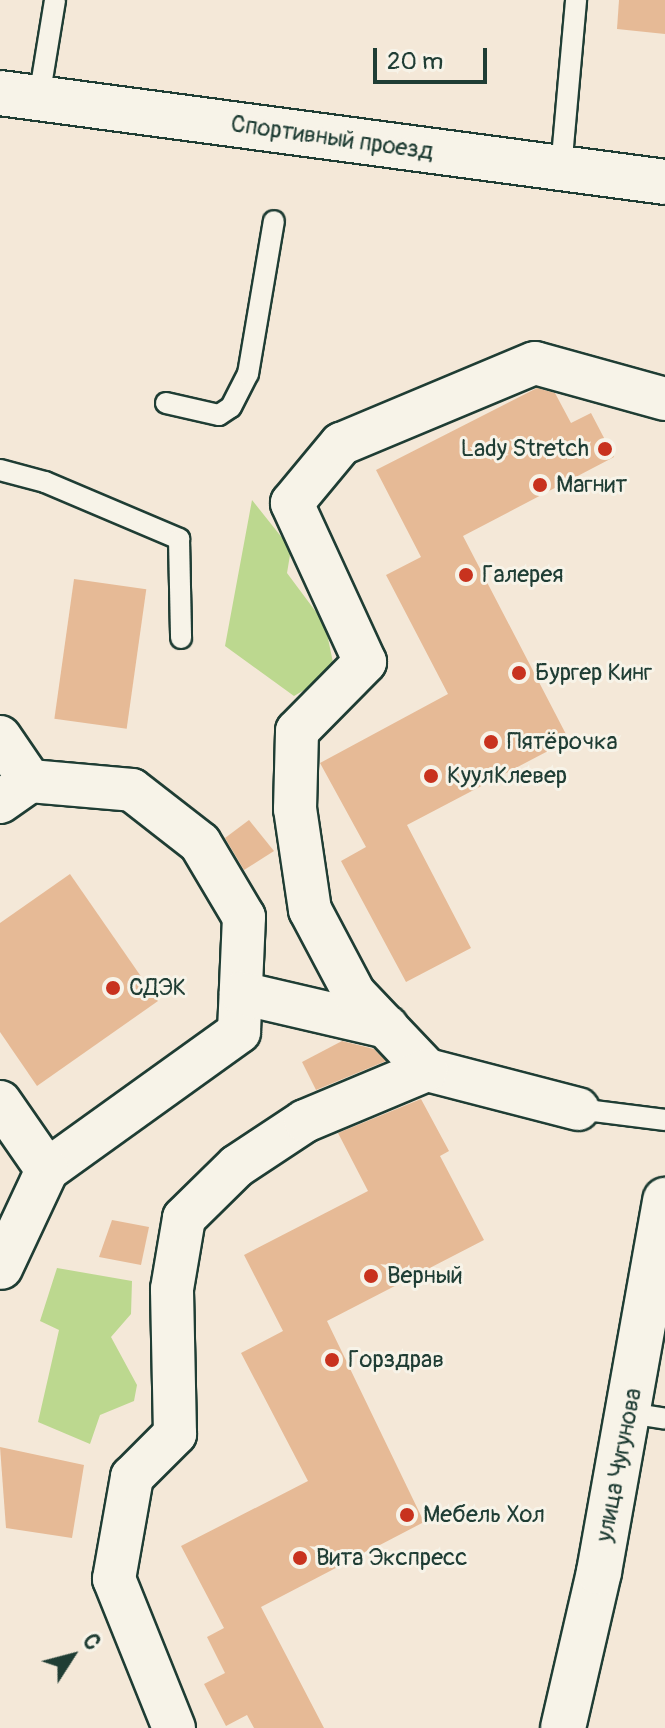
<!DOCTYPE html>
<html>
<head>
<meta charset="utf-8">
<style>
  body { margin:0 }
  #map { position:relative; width:665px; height:1728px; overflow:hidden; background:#f4e8d8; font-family:Pangolin,sans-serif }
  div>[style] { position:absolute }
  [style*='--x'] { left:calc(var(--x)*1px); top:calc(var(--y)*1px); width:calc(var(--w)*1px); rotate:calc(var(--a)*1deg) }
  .green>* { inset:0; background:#bcd88f }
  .building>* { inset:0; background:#e6ba96; transform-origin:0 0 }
  .roads { filter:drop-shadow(2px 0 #1f3d34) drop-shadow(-2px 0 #1f3d34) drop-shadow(0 2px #1f3d34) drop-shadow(0 -2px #1f3d34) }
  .lane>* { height:20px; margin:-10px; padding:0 10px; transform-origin:10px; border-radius:10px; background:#f7f3e8 }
  .street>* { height:42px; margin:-21px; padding:0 21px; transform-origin:21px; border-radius:21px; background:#f7f3e8 }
  .secondary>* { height:44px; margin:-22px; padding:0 22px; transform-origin:22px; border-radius:22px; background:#f7f3e8 }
  .dots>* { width:22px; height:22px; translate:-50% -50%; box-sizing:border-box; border:4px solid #f7f3e8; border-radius:50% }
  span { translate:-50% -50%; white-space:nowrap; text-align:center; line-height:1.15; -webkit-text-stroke:6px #f7f3e8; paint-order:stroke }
  .street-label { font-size:24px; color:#1f3d34 }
  .poi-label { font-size:24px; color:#1f3d34 }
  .right { translate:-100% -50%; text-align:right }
  .left { translate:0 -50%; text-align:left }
  .north { position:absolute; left:32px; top:1616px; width:80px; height:80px; -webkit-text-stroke:6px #f7f3e8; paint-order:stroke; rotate:54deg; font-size:22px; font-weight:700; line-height:32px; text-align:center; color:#1f3d34 }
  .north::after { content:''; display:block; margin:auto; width:28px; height:36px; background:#1f3d34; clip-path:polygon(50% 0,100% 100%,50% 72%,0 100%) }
  .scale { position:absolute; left:373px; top:48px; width:114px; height:36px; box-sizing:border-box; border:4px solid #1f3d34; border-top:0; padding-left:10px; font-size:24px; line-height:28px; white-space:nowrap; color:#1f3d34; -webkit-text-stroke:6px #f7f3e8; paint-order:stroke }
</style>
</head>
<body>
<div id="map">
  <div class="green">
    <div style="clip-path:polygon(252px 500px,291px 549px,287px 573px,325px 624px,335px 672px,294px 696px,225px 646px)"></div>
    <div style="clip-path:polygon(57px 1268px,132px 1281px,131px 1314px,111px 1337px,137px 1385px,134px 1401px,100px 1415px,90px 1444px,38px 1422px,59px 1330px,40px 1321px)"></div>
  </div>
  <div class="building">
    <div style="clip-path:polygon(619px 0,665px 0,665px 34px,617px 29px)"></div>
    <div style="clip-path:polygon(537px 388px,555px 393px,571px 423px,591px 413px,614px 457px,463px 536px,569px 740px,407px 825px,471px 948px,406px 982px,341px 861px,366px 847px,320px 763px,448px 694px,386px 575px,421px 557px,376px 470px)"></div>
    <div style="left:74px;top:579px;width:73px;height:141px;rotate:8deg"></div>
    <div style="clip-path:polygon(249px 820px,274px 851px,244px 870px,225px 838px)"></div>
    <div style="clip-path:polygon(70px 874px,158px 1001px,37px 1086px,0 1032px,0 923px)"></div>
    <div style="clip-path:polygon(342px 1041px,374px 1049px,386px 1061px,316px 1090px,302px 1062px)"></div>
    <div style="clip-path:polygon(421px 1099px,449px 1151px,440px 1156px,484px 1240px,327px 1321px,424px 1522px,261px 1607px,324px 1728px,254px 1728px,247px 1715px,226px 1726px,204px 1684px,225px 1673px,207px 1637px,224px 1628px,181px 1546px,308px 1481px,241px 1353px,283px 1331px,244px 1255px,368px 1191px,338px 1133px)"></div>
    <div style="clip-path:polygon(112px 1220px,149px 1227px,141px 1265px,99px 1257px)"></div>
    <div style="clip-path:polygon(0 1447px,84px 1465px,72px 1538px,6px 1528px)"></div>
  </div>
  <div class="roads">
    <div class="lane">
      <div style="--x:39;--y:98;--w:99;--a:-80.7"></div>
      <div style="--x:561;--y:169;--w:170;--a:-84.9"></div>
      <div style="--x:166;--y:403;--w:54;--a:12.8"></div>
      <div style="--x:219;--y:415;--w:14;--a:-34"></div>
      <div style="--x:231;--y:407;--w:37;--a:-63"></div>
      <div style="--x:248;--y:374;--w:155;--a:-80.4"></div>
      <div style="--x:0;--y:470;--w:47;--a:14.9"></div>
      <div style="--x:45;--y:482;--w:146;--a:23"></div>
      <div style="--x:179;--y:539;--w:99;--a:88.8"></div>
      <div style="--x:578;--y:1109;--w:88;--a:7.2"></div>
      <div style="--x:629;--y:1413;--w:36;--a:9"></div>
    </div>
    <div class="street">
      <div style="--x:0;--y:737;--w:53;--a:55.7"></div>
      <div style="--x:0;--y:802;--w:37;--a:-35"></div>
      <div style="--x:30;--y:781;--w:102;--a:5"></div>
      <div style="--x:132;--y:790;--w:86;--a:37.9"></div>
      <div style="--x:200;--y:843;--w:86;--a:59.3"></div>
      <div style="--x:244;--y:917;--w:115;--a:92.5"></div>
      <div style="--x:239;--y:1032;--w:236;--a:144.3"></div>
      <div style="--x:47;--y:1170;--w:108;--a:115.1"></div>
      <div style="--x:241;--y:993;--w:150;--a:13.1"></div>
      <div style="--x:0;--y:1102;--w:83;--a:55.3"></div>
      <div style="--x:578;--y:1109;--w:156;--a:-165.5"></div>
      <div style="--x:427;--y:1070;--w:106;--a:-133.5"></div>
      <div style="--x:354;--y:993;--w:94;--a:-117.9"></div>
      <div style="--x:310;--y:910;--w:102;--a:-98.4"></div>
      <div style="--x:295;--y:809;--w:78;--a:-88.5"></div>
      <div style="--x:297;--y:731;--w:97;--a:-45.4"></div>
      <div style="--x:365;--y:662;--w:175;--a:-114.7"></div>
      <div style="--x:292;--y:503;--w:77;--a:-50.3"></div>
      <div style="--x:341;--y:444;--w:210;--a:-22.7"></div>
      <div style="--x:535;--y:363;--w:135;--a:15.5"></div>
      <div style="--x:174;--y:1728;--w:161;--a:-111.9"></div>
      <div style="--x:114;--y:1579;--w:104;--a:-80"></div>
      <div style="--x:132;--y:1477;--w:61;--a:-45"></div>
      <div style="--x:175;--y:1434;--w:145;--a:-91.2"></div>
      <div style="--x:172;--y:1289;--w:72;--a:-80.4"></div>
      <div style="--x:184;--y:1218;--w:74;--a:-44.5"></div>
      <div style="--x:237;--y:1166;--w:82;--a:-33.5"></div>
      <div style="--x:305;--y:1121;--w:132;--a:-22.7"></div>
    </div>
    <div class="secondary">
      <div style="--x:0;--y:93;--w:671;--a:7.62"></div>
      <div style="--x:563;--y:1728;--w:160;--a:-77"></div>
      <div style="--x:599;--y:1572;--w:378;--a:-79.9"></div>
    </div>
  </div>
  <div class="dots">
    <div style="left:605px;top:449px;background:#c8321e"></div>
    <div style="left:540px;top:485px;background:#c8321e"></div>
    <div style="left:466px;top:575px;background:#c8321e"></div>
    <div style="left:519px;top:673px;background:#c8321e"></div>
    <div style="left:491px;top:742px;background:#c8321e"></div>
    <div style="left:431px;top:776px;background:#c8321e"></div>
    <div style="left:113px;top:988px;background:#c8321e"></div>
    <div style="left:371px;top:1276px;background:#c8321e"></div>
    <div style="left:332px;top:1360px;background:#c8321e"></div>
    <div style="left:407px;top:1515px;background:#c8321e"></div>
    <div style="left:300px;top:1558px;background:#c8321e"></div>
  </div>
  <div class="street-label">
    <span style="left:332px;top:138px;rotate:8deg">Спортивный проезд</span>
    <span style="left:619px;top:1465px;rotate:-79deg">улица Чугунова</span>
  </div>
  <div class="poi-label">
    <span class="right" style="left:589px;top:449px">Lady Stretch</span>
    <span class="left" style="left:556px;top:485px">Магнит</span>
    <span class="left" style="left:482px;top:575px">Галерея</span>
    <span class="left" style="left:535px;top:673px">Бургер Кинг</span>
    <span class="left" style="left:507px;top:742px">Пятёрочка</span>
    <span class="left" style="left:447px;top:776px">КуулКлевер</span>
    <span class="left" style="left:129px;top:988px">СДЭК</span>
    <span class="left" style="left:387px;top:1276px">Верный</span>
    <span class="left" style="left:348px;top:1360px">Горздрав</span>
    <span class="left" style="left:423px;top:1515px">Мебель Хол</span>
    <span class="left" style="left:316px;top:1558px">Вита Экспресс</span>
  </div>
  <div class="north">С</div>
  <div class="scale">20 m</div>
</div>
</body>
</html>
